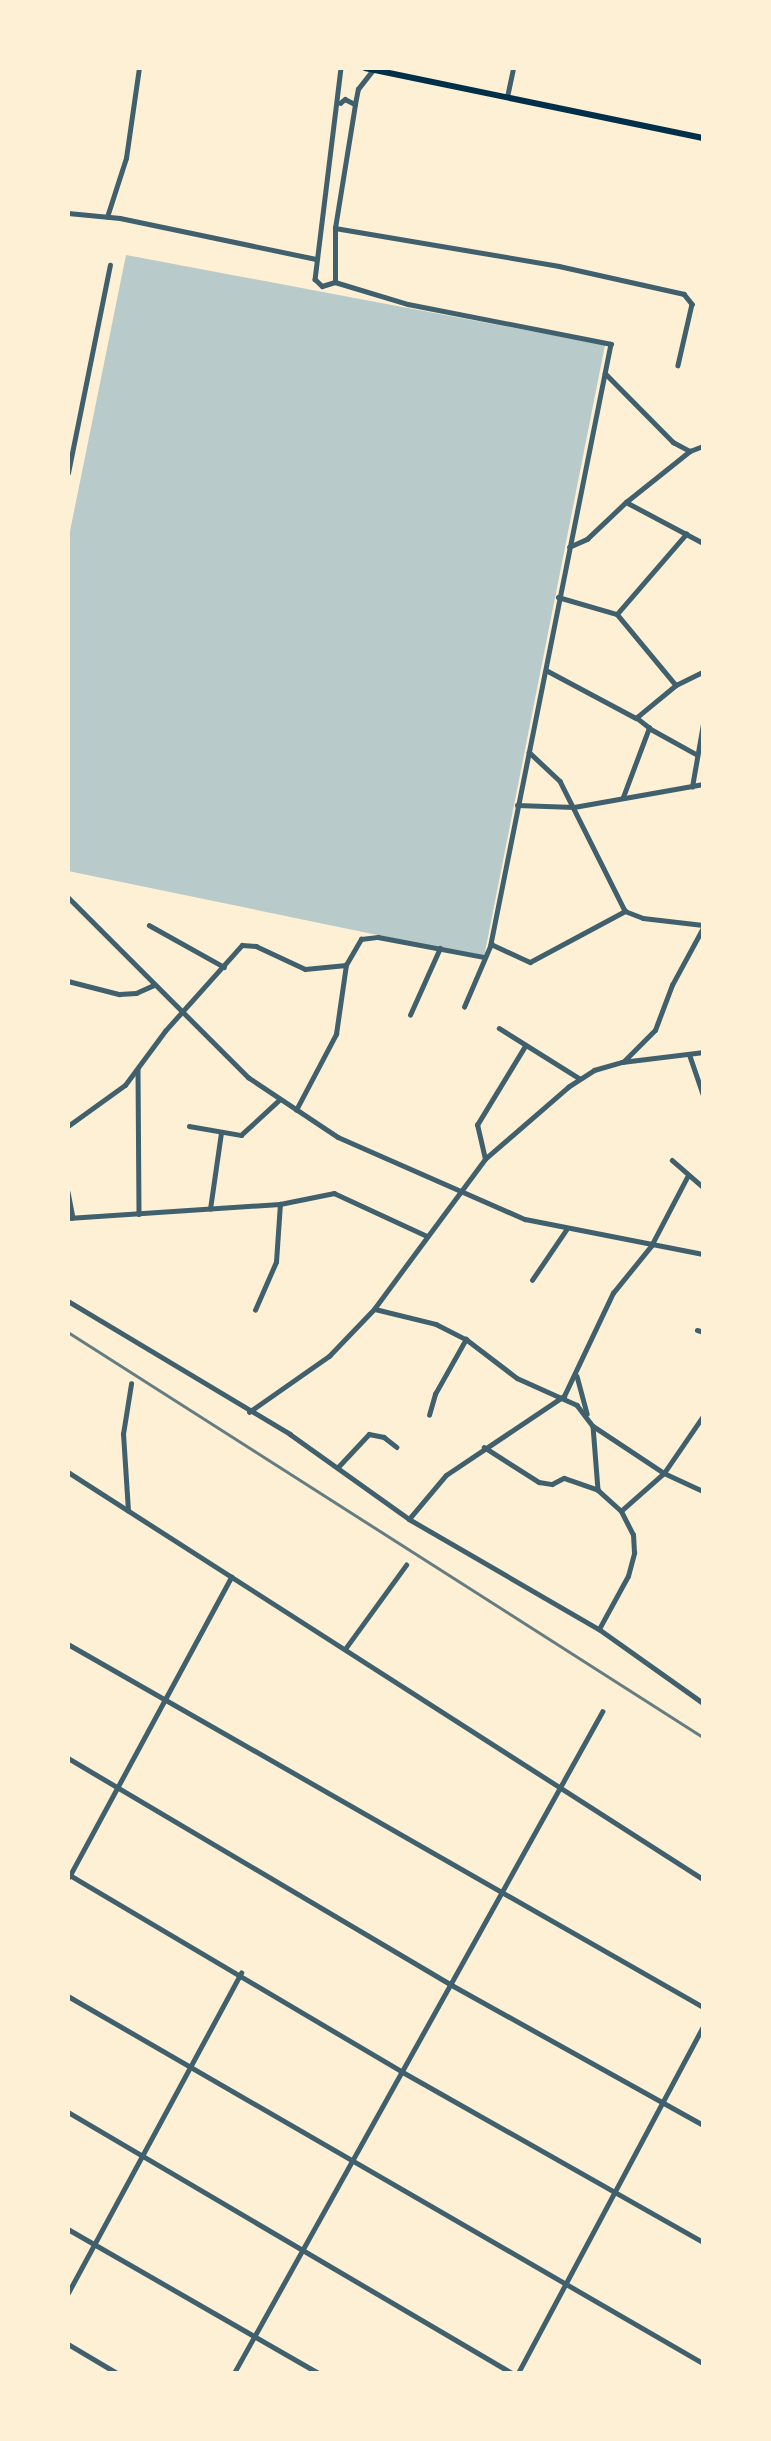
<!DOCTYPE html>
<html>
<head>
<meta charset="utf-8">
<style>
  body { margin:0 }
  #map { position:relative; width:771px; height:2441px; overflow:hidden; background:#fdf0d5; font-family:"Asap Condensed",sans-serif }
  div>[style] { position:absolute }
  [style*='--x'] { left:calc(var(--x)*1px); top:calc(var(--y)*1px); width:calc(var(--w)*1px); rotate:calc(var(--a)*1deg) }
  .green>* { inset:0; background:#b9caca }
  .minor>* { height:4.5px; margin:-2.25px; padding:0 2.25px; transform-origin:2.25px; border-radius:2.25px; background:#3f606c }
  .secondary>* { height:6px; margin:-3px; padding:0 3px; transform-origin:3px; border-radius:3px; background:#003049 }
  .rail>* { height:2.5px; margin:-1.25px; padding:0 1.25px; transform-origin:1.25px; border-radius:1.25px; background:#657d81 }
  span { translate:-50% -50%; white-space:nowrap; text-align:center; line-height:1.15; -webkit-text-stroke:5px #fdf0d5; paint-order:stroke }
  .frame { position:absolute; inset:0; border:70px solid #fdf0d5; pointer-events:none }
</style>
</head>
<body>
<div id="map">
  <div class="green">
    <div style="clip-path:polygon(126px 255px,605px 345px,484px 957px,68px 871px,68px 541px)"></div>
  </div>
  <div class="minor">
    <div style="--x:341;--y:68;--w:213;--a:97"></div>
    <div style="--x:315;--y:279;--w:10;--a:45"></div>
    <div style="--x:322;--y:286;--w:14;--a:-17"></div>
    <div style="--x:335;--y:282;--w:76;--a:16.8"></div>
    <div style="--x:408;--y:304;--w:207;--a:11.1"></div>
    <div style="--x:611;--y:344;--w:612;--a:101.31"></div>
    <div style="--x:491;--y:944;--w:43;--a:24.8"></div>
    <div style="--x:530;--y:962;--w:108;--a:-28.2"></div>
    <div style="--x:625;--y:911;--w:19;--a:21"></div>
    <div style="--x:643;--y:918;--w:60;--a:6.7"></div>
    <div style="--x:507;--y:97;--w:30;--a:-78"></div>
    <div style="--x:340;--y:103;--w:6;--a:-39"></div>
    <div style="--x:345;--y:99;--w:11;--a:27"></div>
    <div style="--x:68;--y:213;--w:52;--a:5.5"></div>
    <div style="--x:120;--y:218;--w:200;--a:11.8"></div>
    <div style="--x:107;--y:217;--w:62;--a:-72.1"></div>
    <div style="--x:126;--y:158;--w:91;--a:-81.8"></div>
    <div style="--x:335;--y:228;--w:227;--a:9.6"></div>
    <div style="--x:559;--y:266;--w:128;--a:12.6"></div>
    <div style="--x:684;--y:294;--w:13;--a:51"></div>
    <div style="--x:692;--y:304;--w:63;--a:102.9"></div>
    <div style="--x:335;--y:282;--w:54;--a:-90"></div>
    <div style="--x:335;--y:228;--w:126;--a:-80.8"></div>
    <div style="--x:355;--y:104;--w:15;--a:-79"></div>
    <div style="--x:358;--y:89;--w:24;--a:-52"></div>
    <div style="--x:605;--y:373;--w:97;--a:45.4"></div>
    <div style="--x:673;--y:442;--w:19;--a:28"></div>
    <div style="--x:690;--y:451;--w:14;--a:-21"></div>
    <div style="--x:68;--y:473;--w:212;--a:-78.6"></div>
    <div style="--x:626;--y:502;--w:82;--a:-38.6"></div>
    <div style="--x:569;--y:547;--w:20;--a:-24"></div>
    <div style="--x:587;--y:539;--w:54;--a:-43.5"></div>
    <div style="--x:626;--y:502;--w:87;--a:28"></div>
    <div style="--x:558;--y:597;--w:61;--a:16.1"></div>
    <div style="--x:617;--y:614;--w:92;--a:50.3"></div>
    <div style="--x:617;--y:614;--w:106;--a:-49.2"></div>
    <div style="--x:546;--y:670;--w:102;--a:28.1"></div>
    <div style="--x:649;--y:728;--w:54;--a:29"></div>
    <div style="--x:529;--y:752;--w:42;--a:43.1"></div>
    <div style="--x:560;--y:781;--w:145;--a:63.4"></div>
    <div style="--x:692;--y:787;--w:64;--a:-80.1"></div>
    <div style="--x:623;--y:797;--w:74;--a:-69.4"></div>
    <div style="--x:649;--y:728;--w:16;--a:-142"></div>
    <div style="--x:636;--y:718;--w:52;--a:-39.5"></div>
    <div style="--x:676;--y:685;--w:30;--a:-26"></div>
    <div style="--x:517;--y:805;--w:57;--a:2"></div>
    <div style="--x:574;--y:807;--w:131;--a:-10.1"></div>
    <div style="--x:68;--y:897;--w:255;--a:45"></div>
    <div style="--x:248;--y:1077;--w:108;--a:33.7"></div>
    <div style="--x:338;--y:1137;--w:204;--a:23.7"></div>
    <div style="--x:525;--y:1219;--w:181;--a:11.1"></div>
    <div style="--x:149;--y:925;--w:86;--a:29.2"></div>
    <div style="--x:68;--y:981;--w:53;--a:14.3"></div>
    <div style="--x:119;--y:994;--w:17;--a:-3"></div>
    <div style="--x:136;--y:993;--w:20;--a:-24"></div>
    <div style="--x:464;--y:1007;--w:69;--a:-66.8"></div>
    <div style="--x:410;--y:1015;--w:73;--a:-65.9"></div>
    <div style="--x:499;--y:1028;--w:94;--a:32"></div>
    <div style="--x:690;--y:1056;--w:40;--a:71.1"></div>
    <div style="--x:623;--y:1062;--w:45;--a:-45"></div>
    <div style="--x:655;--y:1030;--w:48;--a:-69.3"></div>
    <div style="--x:672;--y:985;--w:65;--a:-61.5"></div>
    <div style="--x:138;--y:1069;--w:145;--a:89.6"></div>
    <div style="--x:296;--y:1110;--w:86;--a:-62.2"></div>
    <div style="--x:336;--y:1034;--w:70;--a:-81.8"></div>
    <div style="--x:346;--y:965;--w:30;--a:-60"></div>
    <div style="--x:361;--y:939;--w:17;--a:-7"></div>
    <div style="--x:378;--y:937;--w:108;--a:10.7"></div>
    <div style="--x:68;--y:1126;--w:70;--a:-35.7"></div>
    <div style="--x:125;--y:1085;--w:67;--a:-53.5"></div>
    <div style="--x:165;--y:1031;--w:115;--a:-48.2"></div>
    <div style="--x:242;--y:945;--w:14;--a:4"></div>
    <div style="--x:256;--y:946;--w:54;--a:25.1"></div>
    <div style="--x:305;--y:969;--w:41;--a:-5.6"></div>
    <div style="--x:189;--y:1126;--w:53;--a:9.8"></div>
    <div style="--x:241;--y:1135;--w:52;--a:-42.6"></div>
    <div style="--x:485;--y:1159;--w:35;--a:-103"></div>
    <div style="--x:477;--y:1125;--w:92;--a:-58.7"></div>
    <div style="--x:672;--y:1160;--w:41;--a:41.1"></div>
    <div style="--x:68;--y:1192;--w:26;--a:79"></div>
    <div style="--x:210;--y:1209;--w:77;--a:-81.8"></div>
    <div style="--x:68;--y:1218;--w:212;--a:-3.8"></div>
    <div style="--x:280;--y:1204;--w:55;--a:-11.5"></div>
    <div style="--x:334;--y:1193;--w:102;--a:24.8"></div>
    <div style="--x:532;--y:1280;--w:60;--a:-55.8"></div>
    <div style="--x:68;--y:1301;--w:259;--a:30.9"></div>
    <div style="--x:290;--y:1434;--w:146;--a:35.5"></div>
    <div style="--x:409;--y:1519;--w:220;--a:30.1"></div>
    <div style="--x:599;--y:1629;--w:128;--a:35.4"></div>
    <div style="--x:375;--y:1309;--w:63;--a:13.8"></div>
    <div style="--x:436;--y:1324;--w:34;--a:27"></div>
    <div style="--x:466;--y:1339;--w:64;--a:37.4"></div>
    <div style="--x:517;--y:1378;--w:66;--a:24.2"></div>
    <div style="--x:577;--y:1405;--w:26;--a:53"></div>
    <div style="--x:593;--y:1426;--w:64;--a:85.5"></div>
    <div style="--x:598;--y:1490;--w:31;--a:42"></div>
    <div style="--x:255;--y:1310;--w:52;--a:-66.4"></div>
    <div style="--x:276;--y:1262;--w:58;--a:-86.1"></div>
    <div style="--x:697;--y:1330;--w:6;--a:18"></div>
    <div style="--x:577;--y:1376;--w:39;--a:75"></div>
    <div style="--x:249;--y:1412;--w:98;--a:-35"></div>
    <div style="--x:329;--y:1356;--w:65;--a:-46.2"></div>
    <div style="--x:374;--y:1309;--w:187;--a:-53.5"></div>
    <div style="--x:485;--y:1159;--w:110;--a:-40.9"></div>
    <div style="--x:568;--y:1087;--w:31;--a:-33"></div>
    <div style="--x:594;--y:1070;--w:29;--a:-16"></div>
    <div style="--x:622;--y:1062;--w:82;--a:-7"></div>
    <div style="--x:429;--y:1415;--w:22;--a:-74"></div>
    <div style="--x:435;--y:1394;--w:63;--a:-60.6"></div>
    <div style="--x:593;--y:1426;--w:85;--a:33.5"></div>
    <div style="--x:664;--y:1473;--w:43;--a:24.8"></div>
    <div style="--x:484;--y:1447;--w:65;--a:32.5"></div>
    <div style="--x:539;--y:1482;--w:13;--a:9"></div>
    <div style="--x:552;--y:1484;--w:13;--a:-27"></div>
    <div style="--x:564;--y:1478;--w:36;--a:19"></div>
    <div style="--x:338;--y:1467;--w:45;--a:-46.8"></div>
    <div style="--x:369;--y:1434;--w:15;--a:11"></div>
    <div style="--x:384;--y:1437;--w:16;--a:38"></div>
    <div style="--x:68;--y:1472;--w:754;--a:32.66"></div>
    <div style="--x:128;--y:1511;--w:77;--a:-93.7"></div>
    <div style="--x:123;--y:1434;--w:51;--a:-80.9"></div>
    <div style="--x:409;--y:1519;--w:57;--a:-49.9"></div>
    <div style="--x:446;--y:1475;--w:142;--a:-33.8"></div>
    <div style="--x:564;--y:1396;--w:114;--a:-64.6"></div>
    <div style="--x:613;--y:1293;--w:60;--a:-51"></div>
    <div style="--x:651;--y:1246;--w:78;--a:-62.4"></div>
    <div style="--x:599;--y:1629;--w:60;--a:-61.3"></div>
    <div style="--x:628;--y:1576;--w:24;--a:-75"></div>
    <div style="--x:634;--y:1553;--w:18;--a:-93"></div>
    <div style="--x:633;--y:1535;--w:27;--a:-117"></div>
    <div style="--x:621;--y:1511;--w:57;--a:-41.5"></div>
    <div style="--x:664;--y:1473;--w:69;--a:-55.6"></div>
    <div style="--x:68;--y:1644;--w:731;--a:29.75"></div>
    <div style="--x:345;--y:1649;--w:104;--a:-54"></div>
    <div style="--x:68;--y:1758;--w:444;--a:30.6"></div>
    <div style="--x:450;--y:1984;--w:290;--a:29.1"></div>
    <div style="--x:68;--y:1874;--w:387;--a:30.6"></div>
    <div style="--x:401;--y:2071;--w:347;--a:29.5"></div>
    <div style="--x:69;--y:1877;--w:341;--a:-61.6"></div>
    <div style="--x:68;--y:1996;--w:733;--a:30.03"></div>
    <div style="--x:68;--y:2112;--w:515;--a:30.45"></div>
    <div style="--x:68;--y:2229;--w:289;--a:29.9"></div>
    <div style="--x:68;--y:2293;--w:364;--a:-61.6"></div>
    <div style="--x:68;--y:2344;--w:57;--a:30.6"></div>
    <div style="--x:234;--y:2373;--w:757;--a:-60.89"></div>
    <div style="--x:518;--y:2373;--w:393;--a:-61.9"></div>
  </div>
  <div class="secondary">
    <div style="--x:365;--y:68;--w:345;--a:11.7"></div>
  </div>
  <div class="rail">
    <div style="--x:68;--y:1332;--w:753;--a:32.53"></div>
  </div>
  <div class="frame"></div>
</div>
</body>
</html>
